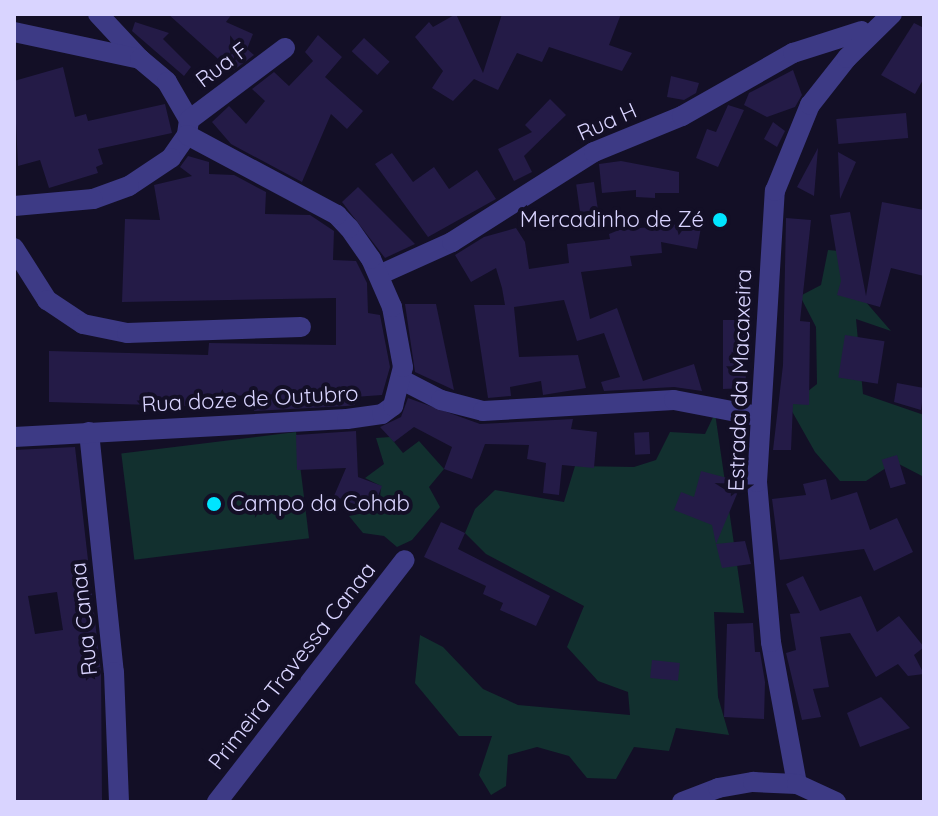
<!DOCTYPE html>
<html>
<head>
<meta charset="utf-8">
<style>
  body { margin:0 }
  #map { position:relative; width:938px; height:816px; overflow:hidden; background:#130f26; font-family:Quicksand,sans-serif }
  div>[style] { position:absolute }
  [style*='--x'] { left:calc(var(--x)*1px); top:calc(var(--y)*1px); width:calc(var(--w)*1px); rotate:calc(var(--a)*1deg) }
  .green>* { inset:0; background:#12302f; transform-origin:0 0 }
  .building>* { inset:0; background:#241b47; transform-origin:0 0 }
  .minor>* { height:20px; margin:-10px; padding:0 10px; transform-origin:10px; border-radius:10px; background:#3d3a85 }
  .dots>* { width:22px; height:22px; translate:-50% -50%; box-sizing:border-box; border:4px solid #130f26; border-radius:50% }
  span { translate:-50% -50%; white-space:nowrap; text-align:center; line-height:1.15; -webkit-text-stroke:8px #130f26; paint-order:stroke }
  .street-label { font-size:22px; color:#d9d4ff }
  .poi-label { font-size:22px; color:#d9d4ff }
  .right { translate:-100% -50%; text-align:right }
  .left { translate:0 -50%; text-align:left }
  .frame { position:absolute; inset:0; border:16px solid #d9d4ff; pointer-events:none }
</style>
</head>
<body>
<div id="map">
  <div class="green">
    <div style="clip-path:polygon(828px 250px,850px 252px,865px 301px,891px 331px,856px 319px,863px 394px,924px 415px,924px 477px,895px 462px,866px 481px,840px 481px,815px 452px,789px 406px,817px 384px,816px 327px,800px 296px,821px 285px)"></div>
    <div style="clip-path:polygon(715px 413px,744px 613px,714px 612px,718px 697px,729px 735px,676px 728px,669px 751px,634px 747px,616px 779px,587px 778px,569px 756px,537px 747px,508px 755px,506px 786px,491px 795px,479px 775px,492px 736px,459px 736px,415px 683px,420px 635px,443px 647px,483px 689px,518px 705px,630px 715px,628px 692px,598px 681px,567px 647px,584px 606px,486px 554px,465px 533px,475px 509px,495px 490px,564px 502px,575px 466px,634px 467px,656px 460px,670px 432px,705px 434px)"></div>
    <div style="left:296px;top:432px;width:107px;height:176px;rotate:83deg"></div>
    <div style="clip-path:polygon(390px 437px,403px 453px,419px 441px,444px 469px,429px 487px,440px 507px,412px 540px,397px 547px,384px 536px,363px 533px,349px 516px,379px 510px,381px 486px,365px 478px,384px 464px,376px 438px)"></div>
  </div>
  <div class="building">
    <div style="clip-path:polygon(168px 14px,232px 14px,226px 22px,253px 34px,247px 49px,254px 55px,234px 70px,227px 67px)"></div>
    <div style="clip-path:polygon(456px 14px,483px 73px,502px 14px,621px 14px,609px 45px,632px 53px,622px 71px,549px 47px,542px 62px,517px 53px,498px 90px,474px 79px,453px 101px,432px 88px,443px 71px,415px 37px,429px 22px,433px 27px)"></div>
    <div style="clip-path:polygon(135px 22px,169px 33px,163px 39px,191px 67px,184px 76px,132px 31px)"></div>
    <div style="clip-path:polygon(914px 23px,924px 28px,924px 78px,915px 94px,881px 75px)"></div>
    <div style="clip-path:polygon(318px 35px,342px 57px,325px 77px,363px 111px,347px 129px,331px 114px,302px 182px,231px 144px,212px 122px,229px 106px,246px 124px,265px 101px,252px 89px,274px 72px,289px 86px,313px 61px,305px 52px)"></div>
    <div style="left:364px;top:38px;width:35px;height:18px;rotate:43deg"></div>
    <div style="clip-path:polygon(63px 67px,75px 117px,86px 114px,88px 121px,165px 104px,172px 133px,98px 149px,103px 164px,96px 167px,98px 173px,49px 188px,40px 160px,18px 166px,14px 81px)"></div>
    <div style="clip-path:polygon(793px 70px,802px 95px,795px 107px,767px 117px,744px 105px,749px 93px)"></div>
    <div style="clip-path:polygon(671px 76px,699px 83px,696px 93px,684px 100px,667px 97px)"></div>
    <div style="clip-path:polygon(550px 99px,566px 115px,524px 156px,532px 172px,514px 181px,498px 149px,532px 132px,525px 125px)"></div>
    <div style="clip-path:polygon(728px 105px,744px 110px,718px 167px,696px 158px,707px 129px,716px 132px)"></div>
    <div style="left:906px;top:113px;width:25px;height:70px;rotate:85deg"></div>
    <div style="clip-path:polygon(773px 122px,785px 131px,777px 147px,764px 139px)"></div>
    <div style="clip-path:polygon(818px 148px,814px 196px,797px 187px)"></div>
    <div style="clip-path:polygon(838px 152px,856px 162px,840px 199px)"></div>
    <div style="clip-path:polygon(392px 153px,413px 182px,434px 167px,449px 189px,477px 170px,496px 199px,428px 237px,375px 164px)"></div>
    <div style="clip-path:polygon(188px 156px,209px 162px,209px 174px,234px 175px,266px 192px,265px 214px,310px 215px,334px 231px,333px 260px,356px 261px,367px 283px,368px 313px,380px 315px,390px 367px,382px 395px,354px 397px,355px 405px,346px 406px,254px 411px,254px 396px,223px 395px,223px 407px,49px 402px,49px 351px,208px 355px,209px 343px,336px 345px,336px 298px,122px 302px,125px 219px,160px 220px,154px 185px,192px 176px,180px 167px)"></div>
    <div style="clip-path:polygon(621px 161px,679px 172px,679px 193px,655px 193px,655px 198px,636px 197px,636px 190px,602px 193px,599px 164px)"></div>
    <div style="left:594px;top:182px;width:28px;height:18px;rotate:82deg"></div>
    <div style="clip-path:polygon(358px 187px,415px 244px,385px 258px,342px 202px)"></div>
    <div style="clip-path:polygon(882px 202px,924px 210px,924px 276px,891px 268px,880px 307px,837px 295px,841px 281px,830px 215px,850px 212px,866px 296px)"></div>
    <div style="clip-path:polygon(786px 218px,811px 220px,800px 321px,810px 322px,809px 405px,793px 404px,791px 450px,773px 450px,783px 365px)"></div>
    <div style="clip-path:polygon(702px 222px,697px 249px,661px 242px,662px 253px,630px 256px,632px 266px,581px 272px,590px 319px,617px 308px,643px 381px,694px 364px,702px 391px,674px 387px,604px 391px,601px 382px,620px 377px,604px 333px,577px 341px,564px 300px,514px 307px,519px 357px,578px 355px,586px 388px,543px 395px,541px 381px,510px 387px,511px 396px,488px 398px,474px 305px,505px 305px,502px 288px,496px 268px,471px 282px,455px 255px,484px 237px,516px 228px,525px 242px,529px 269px,569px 263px,567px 244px,610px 239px,609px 234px,619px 230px)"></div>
    <div style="clip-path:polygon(405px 304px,436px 304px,454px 390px,415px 372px)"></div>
    <div style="clip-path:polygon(723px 320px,750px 320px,745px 388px,723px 389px)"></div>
    <div style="left:845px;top:335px;width:40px;height:43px;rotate:9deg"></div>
    <div style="clip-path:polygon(897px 383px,924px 388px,921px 410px,894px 402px)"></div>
    <div style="clip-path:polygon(408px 398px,480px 424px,573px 419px,571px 429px,597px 432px,594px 468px,562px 465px,559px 495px,543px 493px,546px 463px,527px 459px,529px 445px,485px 444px,472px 479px,444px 469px,452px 447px,414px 427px,394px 442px,380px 427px,401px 417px)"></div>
    <div style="clip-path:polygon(356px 431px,358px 477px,382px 486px,372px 511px,334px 496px,346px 468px,297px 470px,296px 435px)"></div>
    <div style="left:649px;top:432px;width:22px;height:15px;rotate:87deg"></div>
    <div style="clip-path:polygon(evenodd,75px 447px,101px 673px,102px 802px,14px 802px,14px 450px,75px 447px,57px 592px,63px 630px,35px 634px,28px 596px,57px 592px)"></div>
    <div style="left:897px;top:455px;width:30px;height:16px;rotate:73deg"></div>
    <div style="clip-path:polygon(701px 471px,742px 482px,716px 544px,712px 525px,674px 510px,681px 492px,694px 497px)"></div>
    <div style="clip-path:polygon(826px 479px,831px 500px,857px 492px,870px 530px,897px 518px,913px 552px,874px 571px,864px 549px,780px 560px,772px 499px,806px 495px,803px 484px)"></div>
    <div style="clip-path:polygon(441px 522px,465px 533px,458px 549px,550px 596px,536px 626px,500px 610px,503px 603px,483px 594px,486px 586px,424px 557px)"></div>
    <div style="clip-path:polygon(745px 541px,751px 564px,722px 568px,716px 544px)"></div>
    <div style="clip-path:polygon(803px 576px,820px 611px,861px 596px,877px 632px,899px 616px,924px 647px,914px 655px,924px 674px,908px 676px,898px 664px,876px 677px,850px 633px,820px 637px,829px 687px,813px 689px,821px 717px,802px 720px,786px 653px,796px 650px,790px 614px,800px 613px,786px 584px)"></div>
    <div style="clip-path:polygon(753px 623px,755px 652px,760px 652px,765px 682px,764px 719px,724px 717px,727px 624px)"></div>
    <div style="left:652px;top:660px;width:28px;height:18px;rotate:6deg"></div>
    <div style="clip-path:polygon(881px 697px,910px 728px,860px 747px,847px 713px)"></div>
  </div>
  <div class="minor">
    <div style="--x:98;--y:14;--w:62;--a:47"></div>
    <div style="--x:14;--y:32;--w:129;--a:12.1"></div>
    <div style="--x:140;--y:59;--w:35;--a:40"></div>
    <div style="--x:167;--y:82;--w:44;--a:59.9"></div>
    <div style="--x:189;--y:120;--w:15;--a:98"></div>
    <div style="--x:187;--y:135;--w:28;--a:125"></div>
    <div style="--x:171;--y:158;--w:50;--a:146.3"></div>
    <div style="--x:129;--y:186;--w:38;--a:160"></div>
    <div style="--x:93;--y:199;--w:79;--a:174.9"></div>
    <div style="--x:189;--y:120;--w:120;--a:-36.9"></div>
    <div style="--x:14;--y:248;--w:62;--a:57.6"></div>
    <div style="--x:47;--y:300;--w:43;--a:33.7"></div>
    <div style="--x:83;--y:324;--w:45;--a:11.6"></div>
    <div style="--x:127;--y:333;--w:174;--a:-2"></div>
    <div style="--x:379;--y:275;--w:80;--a:-24.3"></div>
    <div style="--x:452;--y:242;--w:168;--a:-32.4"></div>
    <div style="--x:594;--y:152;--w:95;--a:-22.2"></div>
    <div style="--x:682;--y:116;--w:128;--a:-29.6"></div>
    <div style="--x:793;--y:53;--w:72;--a:-17.7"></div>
    <div style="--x:402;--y:380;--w:44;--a:27.1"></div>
    <div style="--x:441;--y:400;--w:43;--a:14.7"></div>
    <div style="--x:483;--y:411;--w:191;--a:-3.3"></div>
    <div style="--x:674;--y:400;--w:86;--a:10.8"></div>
    <div style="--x:89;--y:432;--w:241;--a:84.1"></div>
    <div style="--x:114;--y:672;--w:130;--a:87.8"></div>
    <div style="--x:14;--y:437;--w:333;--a:-3.1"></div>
    <div style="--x:347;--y:419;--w:35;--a:-8"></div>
    <div style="--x:382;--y:414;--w:14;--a:-36"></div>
    <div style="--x:393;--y:406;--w:40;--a:-75.6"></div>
    <div style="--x:403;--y:367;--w:61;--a:-100.4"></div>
    <div style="--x:392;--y:307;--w:52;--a:-113.6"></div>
    <div style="--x:371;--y:259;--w:38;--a:-125"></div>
    <div style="--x:349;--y:228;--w:18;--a:-133"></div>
    <div style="--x:337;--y:215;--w:170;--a:-151.9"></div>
    <div style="--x:797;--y:784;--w:144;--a:-100.4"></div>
    <div style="--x:771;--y:642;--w:161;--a:-95"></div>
    <div style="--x:757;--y:482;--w:292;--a:-86.5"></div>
    <div style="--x:775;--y:191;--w:93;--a:-67.9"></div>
    <div style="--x:810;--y:105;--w:60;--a:-51.8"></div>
    <div style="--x:847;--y:58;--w:63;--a:-44.4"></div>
    <div style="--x:217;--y:802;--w:306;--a:-52.2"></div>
    <div style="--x:682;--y:802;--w:39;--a:-21"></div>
    <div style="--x:718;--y:788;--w:36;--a:-10"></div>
    <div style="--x:753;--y:782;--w:44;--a:2.6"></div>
    <div style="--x:797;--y:784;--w:43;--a:24.8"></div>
  </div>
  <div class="dots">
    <div style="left:720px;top:220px;background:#00e5ff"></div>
    <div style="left:214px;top:504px;background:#00e5ff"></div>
  </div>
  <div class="street-label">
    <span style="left:222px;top:65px;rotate:-37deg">Rua F</span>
    <span style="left:607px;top:122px;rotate:-24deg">Rua H</span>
    <span style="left:740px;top:380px;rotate:-88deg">Estrada da Macaxeira</span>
    <span style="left:250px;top:399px;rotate:-3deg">Rua doze de Outubro</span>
    <span style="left:84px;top:619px;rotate:-96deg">Rua Canaa</span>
    <span style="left:292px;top:666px;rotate:-52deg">Primeira Travessa Canaa</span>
  </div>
  <div class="poi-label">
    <span class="right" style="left:704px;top:220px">Mercadinho de Zé</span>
    <span class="left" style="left:230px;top:504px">Campo da Cohab</span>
  </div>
  <div class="frame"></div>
</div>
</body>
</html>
